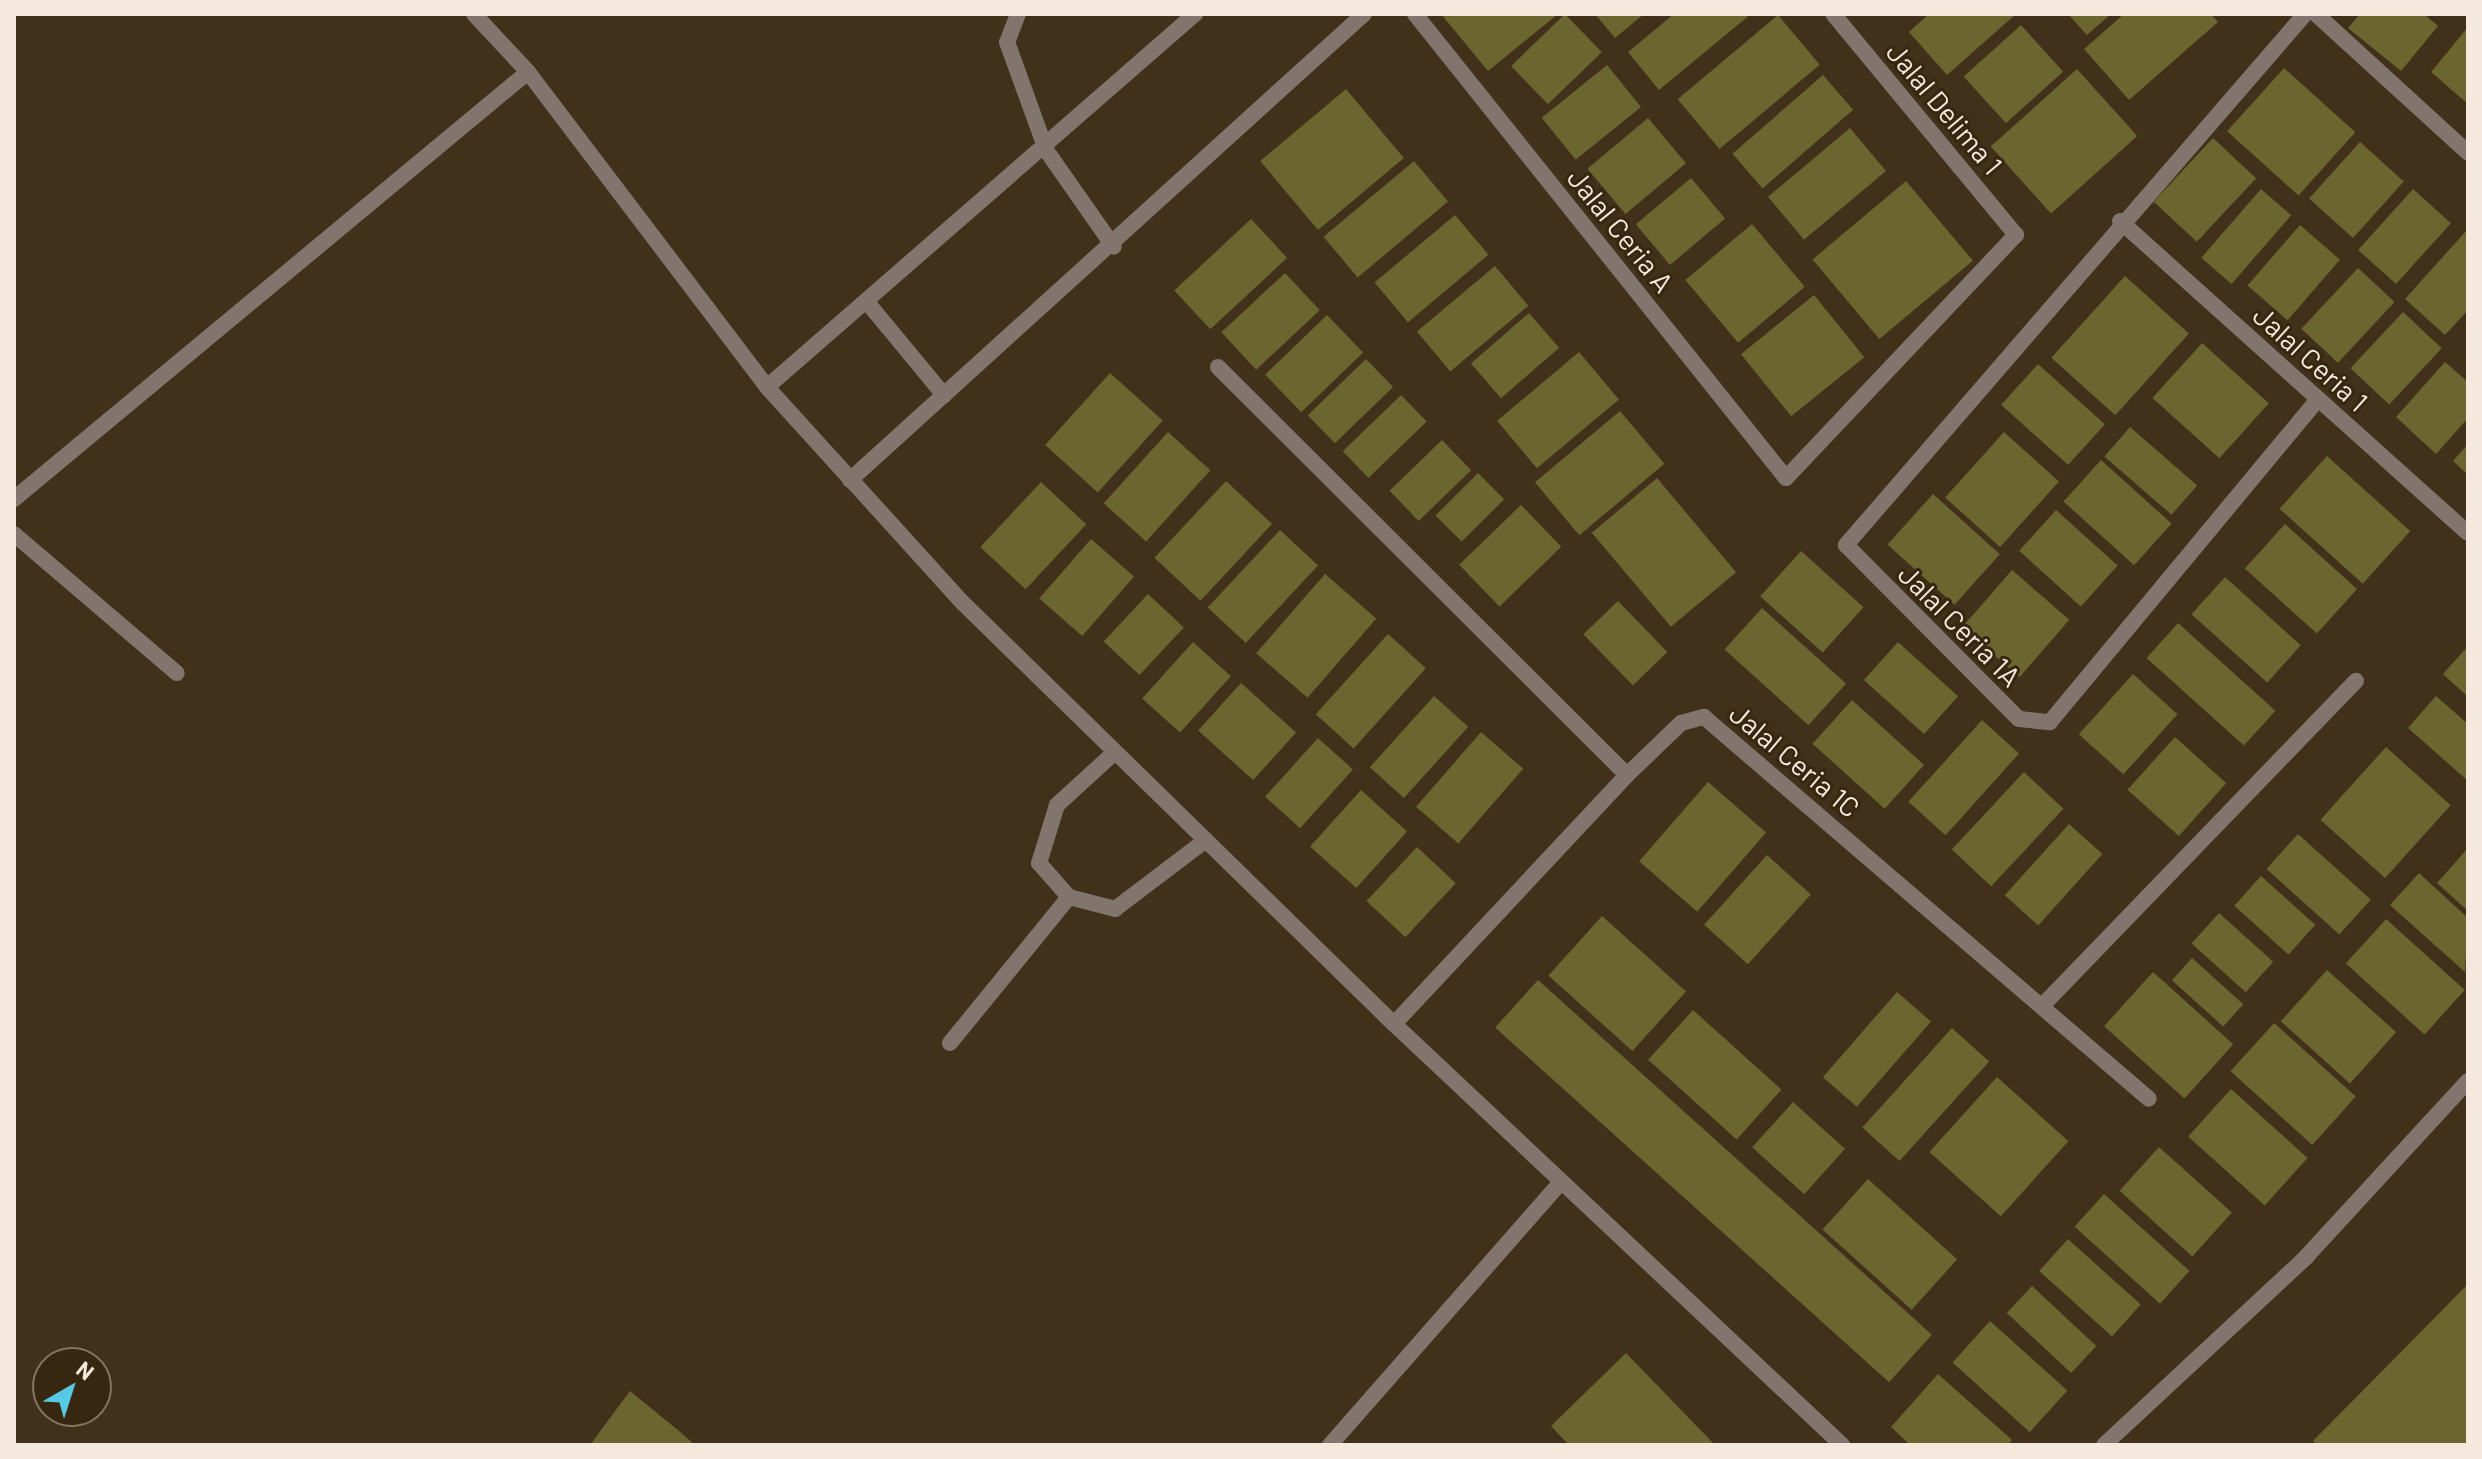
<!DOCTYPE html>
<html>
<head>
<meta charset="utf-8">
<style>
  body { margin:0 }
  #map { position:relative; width:2482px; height:1459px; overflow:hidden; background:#41311a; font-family:Barlow,sans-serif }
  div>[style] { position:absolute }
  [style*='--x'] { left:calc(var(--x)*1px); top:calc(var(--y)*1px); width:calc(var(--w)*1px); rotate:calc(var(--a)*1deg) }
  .building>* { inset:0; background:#6b6530; transform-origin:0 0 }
  .service>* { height:16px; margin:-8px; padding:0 8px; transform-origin:8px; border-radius:8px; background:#82756e }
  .minor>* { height:16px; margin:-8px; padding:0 8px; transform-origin:8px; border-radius:8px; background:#82756e }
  span { translate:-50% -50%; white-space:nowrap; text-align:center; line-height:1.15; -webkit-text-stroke:6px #372710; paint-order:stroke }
  .street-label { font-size:28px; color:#f4e9dc }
  .frame { position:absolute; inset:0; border:16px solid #f4e9dc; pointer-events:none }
  .north { position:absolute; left:32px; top:1347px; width:80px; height:80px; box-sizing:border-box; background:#372710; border:2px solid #837562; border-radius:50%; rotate:39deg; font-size:22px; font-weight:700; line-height:32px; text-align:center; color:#f4e9dc }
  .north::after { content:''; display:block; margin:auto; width:28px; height:36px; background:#57c9e2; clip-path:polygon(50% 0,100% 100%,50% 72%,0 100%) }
</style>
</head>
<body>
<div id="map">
  <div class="building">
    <div style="clip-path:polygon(1441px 14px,1558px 14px,1488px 71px)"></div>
    <div style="left:1565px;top:14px;width:53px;height:75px;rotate:46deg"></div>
    <div style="clip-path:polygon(1595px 14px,1644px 14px,1615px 38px)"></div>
    <div style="clip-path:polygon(1674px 14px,1751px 14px,1659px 90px,1628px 52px)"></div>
    <div style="clip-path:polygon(1929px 14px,2016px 14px,1947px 75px,1909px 32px)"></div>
    <div style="clip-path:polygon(2068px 14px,2111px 14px,2087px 35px)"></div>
    <div style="clip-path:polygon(2124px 14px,2211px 14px,2218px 22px,2129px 100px,2084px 49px)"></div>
    <div style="clip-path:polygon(2360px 14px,2424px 14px,2438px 26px,2401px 71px,2348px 28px)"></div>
    <div style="left:1778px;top:15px;width:65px;height:131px;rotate:50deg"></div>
    <div style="left:2021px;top:25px;width:63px;height:77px;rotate:48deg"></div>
    <div style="clip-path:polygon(2468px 27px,2468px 104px,2431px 72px)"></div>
    <div style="left:1607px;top:65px;width:54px;height:84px;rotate:51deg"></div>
    <div style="left:2284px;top:68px;width:96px;height:85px;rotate:42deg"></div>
    <div style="left:2077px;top:69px;width:90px;height:116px;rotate:48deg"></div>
    <div style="left:1823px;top:75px;width:46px;height:120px;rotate:49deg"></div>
    <div style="left:1346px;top:89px;width:90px;height:112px;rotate:50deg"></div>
    <div style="left:1648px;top:118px;width:59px;height:79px;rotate:50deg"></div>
    <div style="left:1850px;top:128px;width:56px;height:107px;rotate:50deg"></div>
    <div style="left:2213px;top:138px;width:59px;height:87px;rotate:43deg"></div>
    <div style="left:2360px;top:142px;width:59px;height:76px;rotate:42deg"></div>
    <div style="left:1414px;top:161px;width:53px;height:118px;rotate:50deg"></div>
    <div style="left:1691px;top:178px;width:53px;height:72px;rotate:50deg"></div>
    <div style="left:1906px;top:181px;width:104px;height:122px;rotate:50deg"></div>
    <div style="left:2261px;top:189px;width:40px;height:91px;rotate:41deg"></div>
    <div style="left:2413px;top:189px;width:51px;height:82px;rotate:42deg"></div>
    <div style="left:1455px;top:215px;width:52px;height:105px;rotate:50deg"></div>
    <div style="left:1251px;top:219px;width:53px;height:105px;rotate:47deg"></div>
    <div style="left:1752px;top:224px;width:82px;height:87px;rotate:50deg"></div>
    <div style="left:2300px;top:225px;width:53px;height:80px;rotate:41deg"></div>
    <div style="clip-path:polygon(2466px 231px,2468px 310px,2445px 335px,2405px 299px)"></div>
    <div style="left:1495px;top:266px;width:52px;height:102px;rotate:50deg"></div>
    <div style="left:2358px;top:268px;width:50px;height:83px;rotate:43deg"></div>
    <div style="left:1285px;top:273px;width:51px;height:87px;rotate:47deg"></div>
    <div style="left:2125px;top:276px;width:86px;height:110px;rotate:42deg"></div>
    <div style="left:1814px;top:295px;width:80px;height:94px;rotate:51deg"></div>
    <div style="left:2403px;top:312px;width:53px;height:77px;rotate:43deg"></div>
    <div style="left:1529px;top:313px;width:46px;height:77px;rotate:49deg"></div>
    <div style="left:1327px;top:315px;width:52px;height:86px;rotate:46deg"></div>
    <div style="left:2202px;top:343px;width:90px;height:74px;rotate:42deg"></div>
    <div style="left:1579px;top:352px;width:62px;height:107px;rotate:50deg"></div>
    <div style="left:1366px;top:359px;width:39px;height:81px;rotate:46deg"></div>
    <div style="clip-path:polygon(2445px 362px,2468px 382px,2468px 418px,2436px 454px,2396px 417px)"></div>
    <div style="left:2038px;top:364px;width:90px;height:55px;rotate:42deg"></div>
    <div style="left:1110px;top:373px;width:71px;height:97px;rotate:42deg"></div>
    <div style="left:1401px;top:395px;width:37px;height:81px;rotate:46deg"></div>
    <div style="left:1620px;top:411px;width:69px;height:111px;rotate:50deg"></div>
    <div style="left:2130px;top:427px;width:89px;height:39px;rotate:41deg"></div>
    <div style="left:1168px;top:432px;width:57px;height:96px;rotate:42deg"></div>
    <div style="left:2004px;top:432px;width:74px;height:88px;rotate:42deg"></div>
    <div style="left:1442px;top:440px;width:42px;height:73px;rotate:46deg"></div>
    <div style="clip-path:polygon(2468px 444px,2468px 475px,2453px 461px)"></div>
    <div style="left:2327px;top:456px;width:112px;height:71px;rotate:42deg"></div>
    <div style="left:2101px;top:460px;width:95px;height:56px;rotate:42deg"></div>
    <div style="left:1478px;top:473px;width:37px;height:60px;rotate:45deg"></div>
    <div style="left:1657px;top:478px;width:123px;height:85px;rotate:50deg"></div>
    <div style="left:1226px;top:481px;width:63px;height:105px;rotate:43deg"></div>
    <div style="left:1041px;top:482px;width:62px;height:89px;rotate:43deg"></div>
    <div style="left:1933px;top:494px;width:90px;height:68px;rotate:42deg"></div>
    <div style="left:1521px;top:505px;width:58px;height:86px;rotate:46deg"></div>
    <div style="left:2056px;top:510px;width:83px;height:55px;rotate:42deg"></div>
    <div style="left:2285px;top:524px;width:97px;height:60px;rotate:42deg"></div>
    <div style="left:1280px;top:530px;width:52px;height:106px;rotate:43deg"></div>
    <div style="left:1091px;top:539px;width:57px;height:79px;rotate:41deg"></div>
    <div style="left:1801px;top:551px;width:84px;height:61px;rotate:42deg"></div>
    <div style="left:2012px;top:570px;width:76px;height:76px;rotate:41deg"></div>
    <div style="left:1325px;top:574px;width:68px;height:105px;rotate:41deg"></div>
    <div style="left:2225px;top:577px;width:102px;height:50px;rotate:42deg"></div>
    <div style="left:1148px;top:594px;width:49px;height:65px;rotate:43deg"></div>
    <div style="left:1618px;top:601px;width:71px;height:48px;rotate:46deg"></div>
    <div style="left:1762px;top:608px;width:113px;height:56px;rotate:42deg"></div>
    <div style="left:2178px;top:623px;width:131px;height:47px;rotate:42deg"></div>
    <div style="left:1388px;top:634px;width:51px;height:108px;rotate:42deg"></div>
    <div style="left:1193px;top:642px;width:51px;height:76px;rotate:42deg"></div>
    <div style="left:1898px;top:642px;width:81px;height:51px;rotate:42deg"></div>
    <div style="clip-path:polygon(2468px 646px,2468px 697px,2443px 674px)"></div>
    <div style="left:2133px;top:674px;width:60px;height:81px;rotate:42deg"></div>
    <div style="left:1241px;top:683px;width:74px;height:64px;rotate:42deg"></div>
    <div style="left:1434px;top:696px;width:46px;height:96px;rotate:42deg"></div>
    <div style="clip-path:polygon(2436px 696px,2468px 724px,2468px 781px,2408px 728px)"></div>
    <div style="left:1852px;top:700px;width:97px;height:59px;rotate:42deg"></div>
    <div style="left:1982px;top:720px;width:50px;height:110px;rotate:42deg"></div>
    <div style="left:1481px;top:732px;width:56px;height:99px;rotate:41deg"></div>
    <div style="left:2175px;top:737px;width:69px;height:71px;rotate:42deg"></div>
    <div style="left:1318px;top:738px;width:47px;height:79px;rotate:42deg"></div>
    <div style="left:2386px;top:747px;width:87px;height:98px;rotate:42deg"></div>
    <div style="left:2024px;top:772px;width:54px;height:106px;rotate:43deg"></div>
    <div style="left:1708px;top:782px;width:77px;height:105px;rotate:41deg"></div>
    <div style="left:1361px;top:790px;width:62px;height:76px;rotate:42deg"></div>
    <div style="left:2069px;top:824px;width:45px;height:96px;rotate:42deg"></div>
    <div style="left:2298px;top:834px;width:98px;height:47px;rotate:42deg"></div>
    <div style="left:1417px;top:847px;width:53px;height:74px;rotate:43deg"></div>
    <div style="clip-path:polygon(2468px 848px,2468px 911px,2437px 883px)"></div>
    <div style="left:1767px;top:855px;width:59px;height:94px;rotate:42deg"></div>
    <div style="clip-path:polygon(2419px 873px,2468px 918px,2465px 972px,2390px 905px)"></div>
    <div style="left:2261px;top:876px;width:73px;height:40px;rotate:42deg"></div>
    <div style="left:2219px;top:913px;width:73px;height:41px;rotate:42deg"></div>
    <div style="left:1602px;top:916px;width:113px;height:80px;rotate:42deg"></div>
    <div style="left:2386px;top:919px;width:106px;height:60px;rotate:42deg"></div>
    <div style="left:2192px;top:958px;width:69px;height:30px;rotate:42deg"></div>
    <div style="left:2327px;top:970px;width:93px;height:69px;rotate:42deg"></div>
    <div style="left:2153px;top:972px;width:108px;height:73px;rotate:42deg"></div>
    <div style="left:1538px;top:980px;width:530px;height:64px;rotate:42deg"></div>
    <div style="left:1897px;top:992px;width:45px;height:113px;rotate:41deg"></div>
    <div style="left:1693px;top:1010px;width:119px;height:67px;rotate:42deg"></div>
    <div style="left:2274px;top:1023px;width:110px;height:65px;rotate:42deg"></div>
    <div style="left:1952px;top:1028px;width:50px;height:134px;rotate:42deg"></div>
    <div style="left:1997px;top:1077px;width:96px;height:101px;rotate:42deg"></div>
    <div style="left:2231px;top:1089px;width:103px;height:64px;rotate:42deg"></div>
    <div style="left:1793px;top:1102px;width:70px;height:61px;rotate:42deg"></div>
    <div style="left:2159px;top:1147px;width:98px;height:59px;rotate:42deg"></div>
    <div style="left:1868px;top:1179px;width:120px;height:68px;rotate:42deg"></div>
    <div style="left:2104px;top:1194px;width:115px;height:44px;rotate:42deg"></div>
    <div style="left:2068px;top:1239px;width:98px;height:43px;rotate:42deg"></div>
    <div style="clip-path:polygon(2468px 1284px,2468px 1445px,2317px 1445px,2313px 1441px)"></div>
    <div style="left:2032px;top:1286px;width:88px;height:37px;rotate:43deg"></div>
    <div style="left:1990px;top:1321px;width:104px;height:56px;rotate:42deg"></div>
    <div style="clip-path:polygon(1626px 1353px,1715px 1445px,1569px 1445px,1551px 1426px)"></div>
    <div style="clip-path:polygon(1938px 1374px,2012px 1440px,2008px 1445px,1910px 1445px,1891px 1427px)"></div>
    <div style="clip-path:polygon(630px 1391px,679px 1431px,695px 1445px,590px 1445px)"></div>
  </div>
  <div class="service">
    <div style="--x:1115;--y:752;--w:79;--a:137.6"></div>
    <div style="--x:1057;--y:805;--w:61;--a:107.2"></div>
    <div style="--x:1039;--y:863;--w:45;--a:48.6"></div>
    <div style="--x:1069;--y:897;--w:48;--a:14.6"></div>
    <div style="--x:1115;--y:909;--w:114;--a:-37.2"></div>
    <div style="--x:950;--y:1043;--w:188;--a:-50.8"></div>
  </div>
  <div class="minor">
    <div style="--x:474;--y:14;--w:79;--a:47"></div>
    <div style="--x:528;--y:72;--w:395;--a:52.8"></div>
    <div style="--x:767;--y:387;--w:292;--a:47.8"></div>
    <div style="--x:963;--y:603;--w:602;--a:44.33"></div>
    <div style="--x:1394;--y:1024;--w:615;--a:43.22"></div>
    <div style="--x:1018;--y:14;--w:30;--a:111"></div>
    <div style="--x:1007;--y:42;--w:115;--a:70.1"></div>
    <div style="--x:1046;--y:150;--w:118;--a:55"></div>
    <div style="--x:1415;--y:14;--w:594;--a:51.36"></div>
    <div style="--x:1786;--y:478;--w:335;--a:-46.6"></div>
    <div style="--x:2016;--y:235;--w:287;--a:-129.6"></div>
    <div style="--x:2305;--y:14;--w:702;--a:130.84"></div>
    <div style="--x:1846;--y:545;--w:245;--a:45.2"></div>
    <div style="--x:2019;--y:719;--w:31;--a:6"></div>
    <div style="--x:2050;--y:722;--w:420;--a:-50.3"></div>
    <div style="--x:2316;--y:14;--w:206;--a:42.4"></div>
    <div style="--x:2120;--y:221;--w:467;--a:41.9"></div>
    <div style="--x:867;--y:302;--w:121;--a:50.4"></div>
    <div style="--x:1218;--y:367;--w:578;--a:44.93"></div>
    <div style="--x:767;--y:387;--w:568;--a:-41.07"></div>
    <div style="--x:850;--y:480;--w:694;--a:-42.2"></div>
    <div style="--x:14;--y:499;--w:668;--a:-39.72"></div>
    <div style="--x:14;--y:534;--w:214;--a:40.5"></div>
    <div style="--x:2042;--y:1006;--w:452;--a:-46"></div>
    <div style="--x:1394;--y:1024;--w:341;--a:-46.9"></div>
    <div style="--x:1627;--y:775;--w:75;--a:-43.9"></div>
    <div style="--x:1681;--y:723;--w:24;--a:-15"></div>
    <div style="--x:1704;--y:717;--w:586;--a:40.64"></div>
    <div style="--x:1330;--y:1445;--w:349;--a:-48.7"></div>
    <div style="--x:2104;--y:1445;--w:276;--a:-42.9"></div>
    <div style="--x:2306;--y:1257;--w:239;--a:-47.4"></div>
  </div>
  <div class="street-label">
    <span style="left:1945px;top:108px;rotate:50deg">Jalal Delima 1</span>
    <span style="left:1621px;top:230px;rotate:51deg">Jalal Ceria A</span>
    <span style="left:2311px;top:358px;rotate:42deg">Jalal Ceria 1</span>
    <span style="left:1960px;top:625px;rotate:45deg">Jalal Ceria 1A</span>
    <span style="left:1795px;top:760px;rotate:40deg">Jalal Ceria 1C</span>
  </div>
  <div class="frame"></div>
  <div class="north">N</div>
</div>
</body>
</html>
